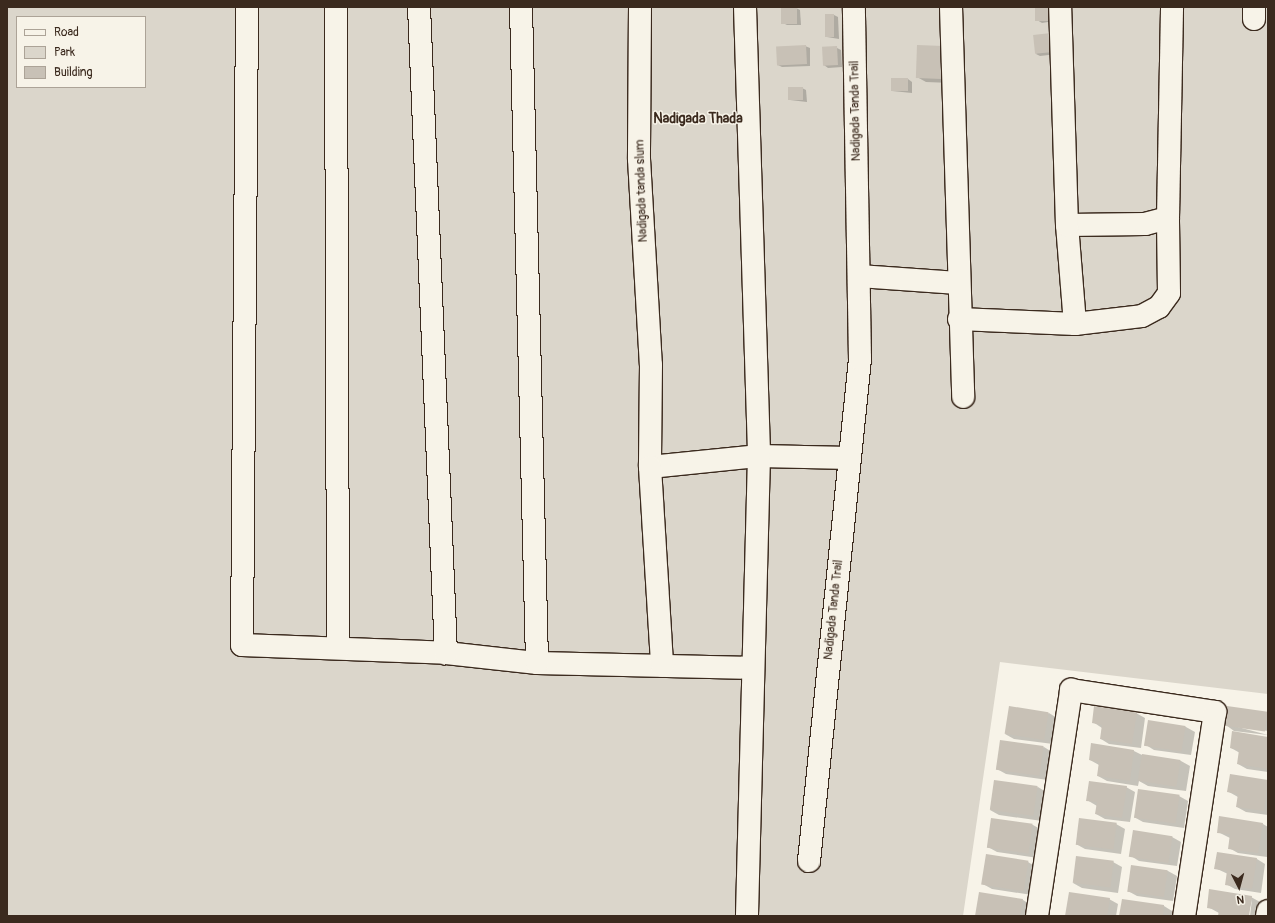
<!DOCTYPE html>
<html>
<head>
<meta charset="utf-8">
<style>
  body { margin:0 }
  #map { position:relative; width:1275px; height:923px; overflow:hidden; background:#f7f3e8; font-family:Pangolin,sans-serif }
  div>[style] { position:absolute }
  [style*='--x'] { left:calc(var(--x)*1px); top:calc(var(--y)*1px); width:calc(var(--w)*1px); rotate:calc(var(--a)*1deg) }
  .green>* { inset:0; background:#dbd6cb }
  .shadow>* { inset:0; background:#0003 }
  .building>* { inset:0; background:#c8c1b6; transform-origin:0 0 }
  .roads { filter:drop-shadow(1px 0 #3b2a1e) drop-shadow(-1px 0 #3b2a1e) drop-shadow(0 1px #3b2a1e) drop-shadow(0 -1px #3b2a1e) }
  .minor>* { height:22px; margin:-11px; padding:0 11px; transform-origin:11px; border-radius:11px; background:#f7f3e8 }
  span { translate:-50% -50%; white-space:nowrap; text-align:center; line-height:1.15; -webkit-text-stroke:3px #f7f3e8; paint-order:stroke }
  .street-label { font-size:12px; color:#3b2a1e }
  .quarter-label { font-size:14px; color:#3b2a1e; font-weight:700 }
  .frame { position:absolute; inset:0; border:8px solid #3b2a1e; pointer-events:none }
  .legend { position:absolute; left:16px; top:16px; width:130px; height:72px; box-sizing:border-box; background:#f7f3e8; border:1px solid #aca397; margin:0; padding:5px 7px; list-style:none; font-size:12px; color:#3b2a1e }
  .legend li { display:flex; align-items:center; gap:8px; height:20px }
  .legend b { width:20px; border:1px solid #aca397 }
  .north { position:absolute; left:1219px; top:867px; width:40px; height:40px; -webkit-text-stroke:3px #f7f3e8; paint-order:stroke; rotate:174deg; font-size:11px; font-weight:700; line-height:16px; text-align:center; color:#3b2a1e }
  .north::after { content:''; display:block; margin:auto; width:14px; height:18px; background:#3b2a1e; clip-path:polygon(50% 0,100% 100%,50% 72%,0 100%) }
</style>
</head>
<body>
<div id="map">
  <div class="green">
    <div style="clip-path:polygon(evenodd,7px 7px,1268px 7px,1268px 694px,1000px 662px,963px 916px,7px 916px,7px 7px,17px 17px,145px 17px,145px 87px,17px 87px,17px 17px)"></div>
  </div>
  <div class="shadow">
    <div style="clip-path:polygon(1036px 7px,1052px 7px,1054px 21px,1042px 23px,1037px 20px)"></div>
    <div style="clip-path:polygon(796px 8px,800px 10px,801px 25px,787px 25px,783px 23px)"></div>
    <div style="clip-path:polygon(834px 15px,838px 17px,839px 39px,827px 37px)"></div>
    <div style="clip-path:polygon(1051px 34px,1057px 54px,1040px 56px,1036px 54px)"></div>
    <div style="clip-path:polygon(805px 46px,810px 48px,810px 66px,782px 67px,778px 65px)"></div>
    <div style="clip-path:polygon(918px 46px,951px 83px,926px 82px,917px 77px)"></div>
    <div style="clip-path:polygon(837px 48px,841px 50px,842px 67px,828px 68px,824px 65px)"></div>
    <div style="clip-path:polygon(908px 79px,912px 82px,912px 93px,892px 91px)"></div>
    <div style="clip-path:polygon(802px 88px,806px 90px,807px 102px,790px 100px)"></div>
    <div style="clip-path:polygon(1049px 713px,1057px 718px,1053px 744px,1014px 739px,1005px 734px)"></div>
    <div style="clip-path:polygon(1136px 713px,1145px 718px,1141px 748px,1109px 744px,1101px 739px,1102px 728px,1093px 722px)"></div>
    <div style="clip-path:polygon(1268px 713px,1268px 731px,1234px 726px,1268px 735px,1234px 731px,1226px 725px)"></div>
    <div style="clip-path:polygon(1149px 721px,1186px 727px,1195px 732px,1191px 755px,1154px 750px,1146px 745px)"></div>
    <div style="clip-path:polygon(1268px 738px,1268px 772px,1247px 769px,1238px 764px,1240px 753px,1231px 748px)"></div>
    <div style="clip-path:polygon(1044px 747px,1052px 752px,1048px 780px,1006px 774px,997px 769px)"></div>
    <div style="clip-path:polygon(1134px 751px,1142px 755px,1181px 761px,1190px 766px,1186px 791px,1148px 786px,1139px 781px,1138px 786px,1107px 781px,1098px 776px,1099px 765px,1090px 760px)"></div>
    <div style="clip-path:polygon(1231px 775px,1268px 781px,1268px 815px,1246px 812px,1237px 807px,1238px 797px,1229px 792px)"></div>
    <div style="clip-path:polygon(1038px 787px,1046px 792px,1042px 821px,999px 815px,990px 810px)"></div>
    <div style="clip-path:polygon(1126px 787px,1135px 792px,1130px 822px,1105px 819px,1096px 814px,1097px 806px,1087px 800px)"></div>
    <div style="clip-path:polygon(1179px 796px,1188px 801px,1184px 828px,1143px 822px,1134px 817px)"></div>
    <div style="clip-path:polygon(992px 819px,1033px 825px,1042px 830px,1038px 858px,997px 852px,988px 847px)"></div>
    <div style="clip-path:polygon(1116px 824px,1125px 829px,1121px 854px,1085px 849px,1076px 844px)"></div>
    <div style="clip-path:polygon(1263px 824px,1268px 827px,1267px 857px,1238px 853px,1229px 848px,1230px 838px,1218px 832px)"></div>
    <div style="clip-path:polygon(1172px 837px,1181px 842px,1177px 866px,1139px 861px,1131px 856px)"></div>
    <div style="clip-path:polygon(1257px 859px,1265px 864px,1261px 893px,1235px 889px,1226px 884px,1228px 874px,1215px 868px)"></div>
    <div style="clip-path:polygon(1028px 862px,1036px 867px,1032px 895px,992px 889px,983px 884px)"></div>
    <div style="clip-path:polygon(1113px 862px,1122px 867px,1118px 893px,1082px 888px,1073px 883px)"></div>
    <div style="clip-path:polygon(1132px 866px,1168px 871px,1177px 876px,1173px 901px,1137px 896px,1128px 891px)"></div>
    <div style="clip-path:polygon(1251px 897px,1260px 902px,1258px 916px,1250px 916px,1252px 899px,1248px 916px,1219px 916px,1219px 913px,1208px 907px)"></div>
    <div style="clip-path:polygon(1109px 899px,1118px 904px,1116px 916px,1066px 916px)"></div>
    <div style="clip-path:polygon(1023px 900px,1031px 905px,1030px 916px,976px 916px)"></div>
    <div style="clip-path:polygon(1164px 906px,1172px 911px,1172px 916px,1120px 916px)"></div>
  </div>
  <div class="building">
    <div style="left:781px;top:7px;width:16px;height:17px"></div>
    <div style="left:1035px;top:7px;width:14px;height:14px"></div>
    <div style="left:825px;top:14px;width:9px;height:23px"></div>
    <div style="left:1051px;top:33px;width:19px;height:18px;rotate:84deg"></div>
    <div style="left:806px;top:45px;width:19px;height:30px;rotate:87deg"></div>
    <div style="left:917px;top:45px;width:26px;height:33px;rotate:2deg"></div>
    <div style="left:837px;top:46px;width:19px;height:15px;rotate:87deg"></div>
    <div style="left:908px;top:78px;width:13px;height:17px;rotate:90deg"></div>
    <div style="left:788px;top:87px;width:15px;height:13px"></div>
    <div style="left:1009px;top:706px;width:40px;height:28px;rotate:9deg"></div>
    <div style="clip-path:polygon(1094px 706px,1137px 712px,1132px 744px,1100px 739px,1102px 725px,1092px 723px)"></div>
    <div style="left:1227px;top:706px;width:41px;height:20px;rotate:8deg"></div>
    <div style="left:1148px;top:720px;width:38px;height:26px;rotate:9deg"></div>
    <div style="clip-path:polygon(1232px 731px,1268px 737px,1268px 769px,1237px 764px,1239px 750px,1230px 748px)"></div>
    <div style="left:1000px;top:740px;width:44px;height:30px;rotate:8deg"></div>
    <div style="clip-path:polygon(1091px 743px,1134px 750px,1130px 781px,1097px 776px,1099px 762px,1089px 760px)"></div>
    <div style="left:1142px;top:754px;width:39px;height:27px;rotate:9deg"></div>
    <div style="clip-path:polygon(1230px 774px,1268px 780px,1264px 811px,1236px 807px,1238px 794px,1227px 792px)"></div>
    <div style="left:994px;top:780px;width:44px;height:30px;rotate:8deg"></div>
    <div style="clip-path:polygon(1089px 781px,1127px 786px,1122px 818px,1095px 814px,1097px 802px,1086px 801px)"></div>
    <div style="left:1138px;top:789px;width:42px;height:29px;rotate:8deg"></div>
    <div style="clip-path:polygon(1219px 816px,1263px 823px,1258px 853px,1228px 849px,1230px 834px,1217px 833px)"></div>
    <div style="left:991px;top:818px;width:42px;height:30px;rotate:8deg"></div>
    <div style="left:1079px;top:818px;width:38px;height:27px;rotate:7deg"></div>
    <div style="left:1133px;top:830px;width:40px;height:27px;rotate:9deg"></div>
    <div style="clip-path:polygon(1217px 852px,1257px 858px,1252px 889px,1225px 885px,1227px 871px,1214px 869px)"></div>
    <div style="left:986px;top:854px;width:43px;height:31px;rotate:9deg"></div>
    <div style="left:1076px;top:856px;width:38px;height:27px;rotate:7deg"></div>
    <div style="left:1131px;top:865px;width:37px;height:27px;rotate:8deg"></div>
    <div style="clip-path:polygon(1209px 889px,1252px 896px,1249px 916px,1218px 916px,1219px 910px,1207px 908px)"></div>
    <div style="clip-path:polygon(979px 892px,1023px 899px,1020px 916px,975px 916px)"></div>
    <div style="clip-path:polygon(1069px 892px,1110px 898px,1107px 916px,1065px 916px)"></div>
    <div style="clip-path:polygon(1122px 899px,1164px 905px,1163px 916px,1119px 916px)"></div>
  </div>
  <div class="roads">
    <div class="minor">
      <div style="--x:247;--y:7;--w:638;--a:90.45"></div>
      <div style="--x:242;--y:645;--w:204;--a:2.2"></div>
      <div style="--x:446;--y:653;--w:92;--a:6.3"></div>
      <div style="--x:537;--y:663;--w:216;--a:1.3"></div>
      <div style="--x:336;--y:7;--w:641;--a:89.82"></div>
      <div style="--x:419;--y:7;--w:647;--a:87.61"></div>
      <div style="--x:521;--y:7;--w:656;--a:88.6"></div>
      <div style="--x:640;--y:7;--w:152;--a:90.4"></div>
      <div style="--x:639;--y:159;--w:206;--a:86.7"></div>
      <div style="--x:651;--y:365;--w:102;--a:90.6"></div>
      <div style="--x:650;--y:467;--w:110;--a:-5.8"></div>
      <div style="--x:759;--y:456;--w:91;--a:1.3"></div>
      <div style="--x:745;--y:7;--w:449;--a:88.2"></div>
      <div style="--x:759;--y:456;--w:460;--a:91.5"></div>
      <div style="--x:951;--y:7;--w:390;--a:88.2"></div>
      <div style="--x:1254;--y:19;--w:12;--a:-90"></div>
      <div style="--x:1067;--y:225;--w:78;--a:-0.7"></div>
      <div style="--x:1145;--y:224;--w:24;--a:-15"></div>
      <div style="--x:1168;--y:218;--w:211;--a:-88.9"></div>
      <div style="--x:859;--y:276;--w:99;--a:4"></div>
      <div style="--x:959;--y:319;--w:116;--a:2.5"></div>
      <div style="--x:1075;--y:324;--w:99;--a:-94.6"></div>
      <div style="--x:1067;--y:225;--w:218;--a:-91.8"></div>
      <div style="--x:1075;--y:324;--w:67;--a:-6.8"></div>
      <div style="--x:1142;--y:316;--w:19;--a:-28"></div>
      <div style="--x:1159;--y:307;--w:17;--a:-54"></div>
      <div style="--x:1169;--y:293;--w:75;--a:-90.8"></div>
      <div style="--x:650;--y:467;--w:199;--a:86.5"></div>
      <div style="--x:809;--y:861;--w:505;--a:-84.2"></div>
      <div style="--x:860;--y:359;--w:352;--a:-91"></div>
      <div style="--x:1037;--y:916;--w:229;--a:-81.4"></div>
      <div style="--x:1071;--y:690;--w:146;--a:8.7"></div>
      <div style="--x:1215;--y:712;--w:206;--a:98.6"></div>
      <div style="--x:1267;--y:916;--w:5;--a:-79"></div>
    </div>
  </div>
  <div class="street-label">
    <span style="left:856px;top:111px;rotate:-91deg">Nadigada Tanda Trail</span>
    <span style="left:642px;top:191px;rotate:-92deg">Nadigada tanda slum</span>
    <span style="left:834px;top:610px;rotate:-84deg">Nadigada Tanda Trail</span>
  </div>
  <div class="quarter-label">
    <span style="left:698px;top:119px">Nadigada Thada</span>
  </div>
  <div class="frame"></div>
  <ul class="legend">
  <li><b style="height:5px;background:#f7f3e8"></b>Road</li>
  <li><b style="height:11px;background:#dbd6cb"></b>Park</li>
  <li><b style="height:11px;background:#c8c1b6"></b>Building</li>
  </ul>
  <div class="north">N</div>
</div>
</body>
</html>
